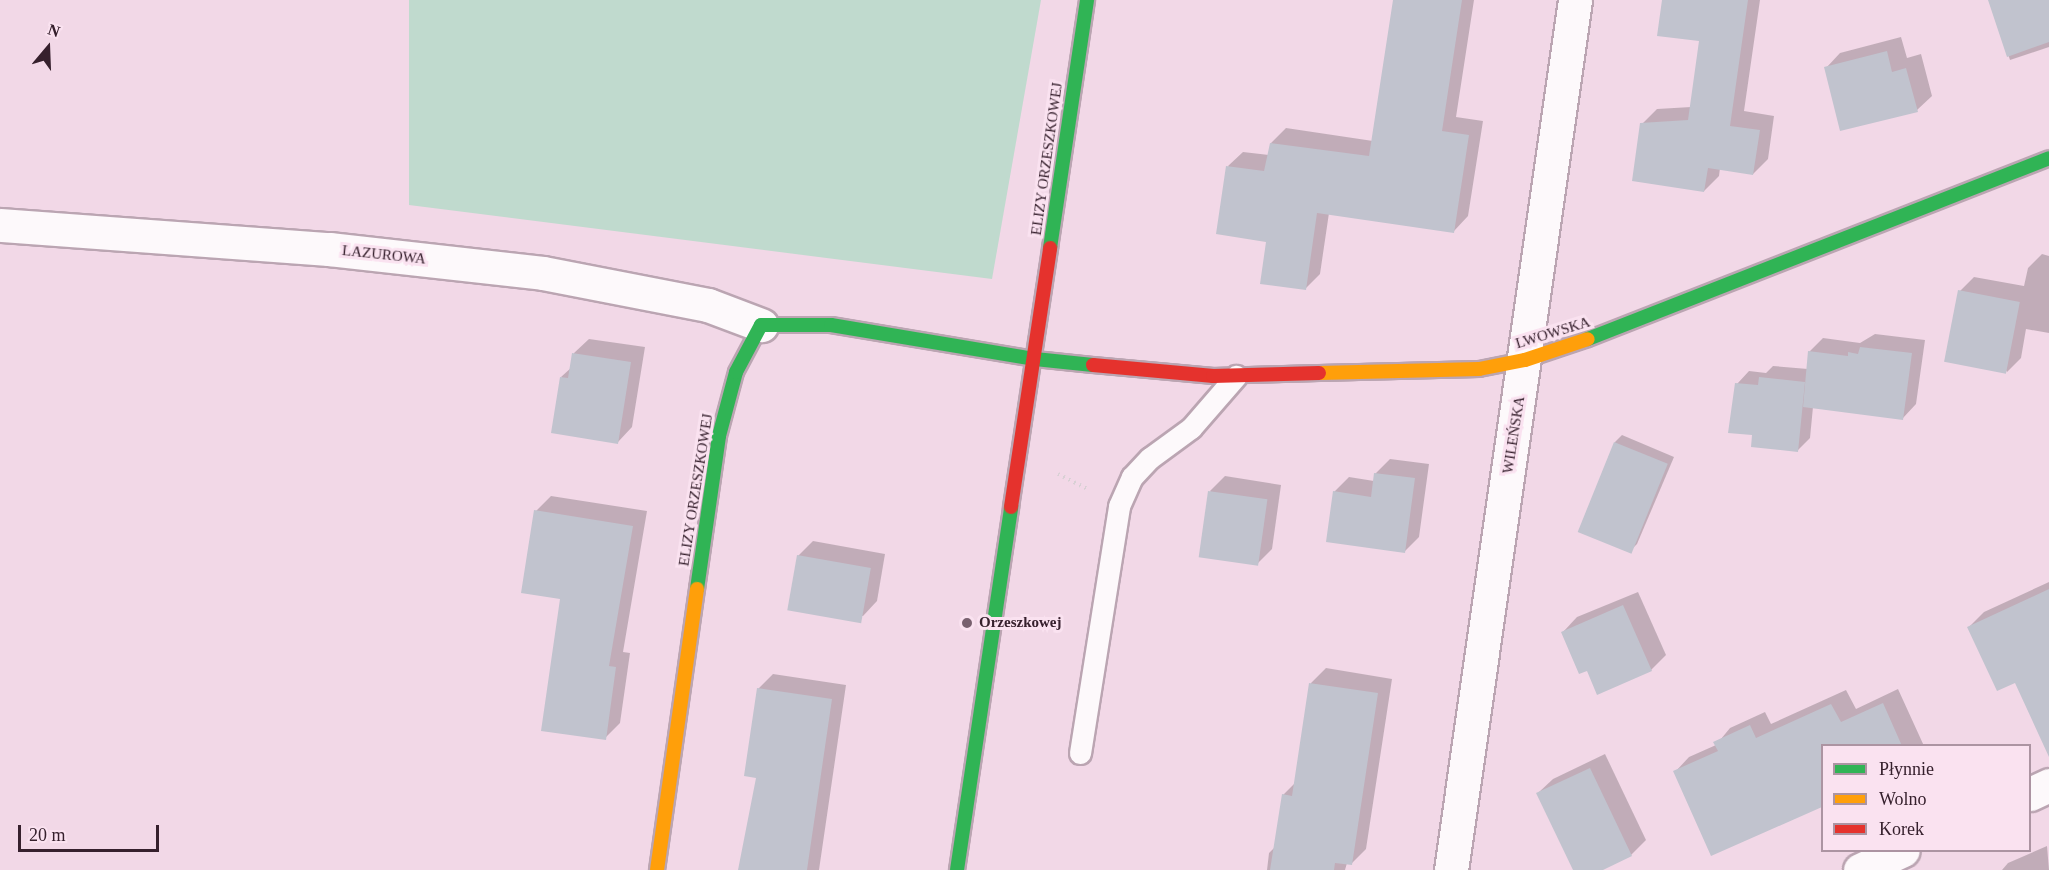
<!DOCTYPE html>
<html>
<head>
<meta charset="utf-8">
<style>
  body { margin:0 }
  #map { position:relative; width:2049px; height:870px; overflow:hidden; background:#f2d8e7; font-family:"Times New Roman",serif }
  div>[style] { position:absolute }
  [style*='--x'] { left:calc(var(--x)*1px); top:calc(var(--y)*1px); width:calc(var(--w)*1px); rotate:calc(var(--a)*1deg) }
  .green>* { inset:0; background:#c0dace }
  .shadow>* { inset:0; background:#0003 }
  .building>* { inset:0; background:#c1c3ce; transform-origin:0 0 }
  .path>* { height:4px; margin-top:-2px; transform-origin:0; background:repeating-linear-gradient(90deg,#d8d0d4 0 1.5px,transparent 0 6px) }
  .roads { filter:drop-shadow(2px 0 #bba5b2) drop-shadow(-2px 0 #bba5b2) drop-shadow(0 2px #bba5b2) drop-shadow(0 -2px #bba5b2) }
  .lane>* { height:21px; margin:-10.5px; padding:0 10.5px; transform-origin:10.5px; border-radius:10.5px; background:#fdf9fb }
  .street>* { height:33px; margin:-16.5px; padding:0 16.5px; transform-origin:16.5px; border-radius:16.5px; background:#fdf9fb }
  .fast>* { height:14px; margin:-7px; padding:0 7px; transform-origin:7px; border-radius:7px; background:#30b455 }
  .slow>* { height:14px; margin:-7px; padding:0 7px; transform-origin:7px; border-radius:7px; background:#ff9f0a }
  .jam>* { height:14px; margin:-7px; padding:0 7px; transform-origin:7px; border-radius:7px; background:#e5322d }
  .dots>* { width:16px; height:16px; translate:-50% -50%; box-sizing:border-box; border:3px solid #fae2f0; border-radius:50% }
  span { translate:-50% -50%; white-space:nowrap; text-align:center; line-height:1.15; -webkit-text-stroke:6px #fae2f0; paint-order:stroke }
  .street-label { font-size:15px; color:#36202d }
  .poi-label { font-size:15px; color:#36202d; font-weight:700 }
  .left { translate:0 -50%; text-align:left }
  .legend { position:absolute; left:1821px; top:744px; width:210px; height:108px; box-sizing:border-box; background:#fae2f0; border:2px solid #ac94a2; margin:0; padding:8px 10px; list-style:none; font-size:18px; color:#36202d }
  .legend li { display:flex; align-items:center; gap:12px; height:30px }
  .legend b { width:30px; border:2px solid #ac94a2 }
  .north { position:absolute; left:18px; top:18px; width:60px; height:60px; -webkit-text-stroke:4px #fae2f0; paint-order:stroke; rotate:19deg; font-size:16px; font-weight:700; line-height:24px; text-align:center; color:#36202d }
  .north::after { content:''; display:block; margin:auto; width:21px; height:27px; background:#36202d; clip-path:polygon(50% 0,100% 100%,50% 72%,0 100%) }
  .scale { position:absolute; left:18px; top:825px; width:141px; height:27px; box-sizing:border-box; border:3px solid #36202d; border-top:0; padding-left:8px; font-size:18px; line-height:21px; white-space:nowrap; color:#36202d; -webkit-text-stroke:4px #fae2f0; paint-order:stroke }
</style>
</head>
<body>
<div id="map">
  <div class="green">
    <div style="clip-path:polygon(409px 0,1041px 0,992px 279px,409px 205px)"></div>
  </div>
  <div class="shadow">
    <div style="clip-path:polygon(1395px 0,1474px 0,1456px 117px,1483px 121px,1468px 216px,1454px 231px,1329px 213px,1320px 274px,1305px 289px,1268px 240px,1228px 166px,1243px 152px,1269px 155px,1271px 143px,1286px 128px,1373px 141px)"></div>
    <div style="clip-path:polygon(1664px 0,1760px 0,1744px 111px,1774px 116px,1768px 159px,1753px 174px,1720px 168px,1719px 176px,1704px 191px,1642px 124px,1657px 109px,1691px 107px,1701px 40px)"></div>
    <div style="clip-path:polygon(1990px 0,2049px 0,2049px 47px,2010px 60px)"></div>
    <div style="clip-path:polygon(1901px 37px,1907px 58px,1921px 54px,1932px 96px,1917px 110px,1826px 68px,1840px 53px)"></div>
    <div style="clip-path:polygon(2042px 254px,2049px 256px,2049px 333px,2026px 329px,2021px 358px,2007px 372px,1960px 291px,1974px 277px,2024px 286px,2028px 268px)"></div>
    <div style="clip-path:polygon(1875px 334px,1925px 340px,1916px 404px,1903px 418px,1813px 407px,1810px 438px,1797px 451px,1754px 434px,1737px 384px,1749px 371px,1766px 373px,1773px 366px,1808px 369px,1809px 352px,1823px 338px,1860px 343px)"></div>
    <div style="clip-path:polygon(589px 339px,645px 347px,632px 427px,618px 442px,561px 377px,572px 367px,574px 353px)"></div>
    <div style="clip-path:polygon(1622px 435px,1674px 457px,1637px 544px,1629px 552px,1615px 442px)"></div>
    <div style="clip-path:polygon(1390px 459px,1429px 464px,1419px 537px,1404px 552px,1334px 492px,1349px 477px,1374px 481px,1375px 474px)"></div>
    <div style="clip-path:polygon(1225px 476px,1281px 485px,1272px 549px,1257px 564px,1210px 491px)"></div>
    <div style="clip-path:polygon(551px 496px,647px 511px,623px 652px,630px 653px,620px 723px,605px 738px,536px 511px)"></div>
    <div style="clip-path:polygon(813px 541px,885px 554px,877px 601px,863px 616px,790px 609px,798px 556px)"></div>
    <div style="clip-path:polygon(2049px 582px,2049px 692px,2016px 681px,1969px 627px,1984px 612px)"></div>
    <div style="clip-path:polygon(1638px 592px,1666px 655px,1651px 670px,1563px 632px,1577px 617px)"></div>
    <div style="clip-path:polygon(1326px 668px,1392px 679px,1366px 849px,1351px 864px,1347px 863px,1345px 870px,1267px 870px,1269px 853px,1275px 847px,1283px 795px,1295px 783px,1311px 683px)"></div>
    <div style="clip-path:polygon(773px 674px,846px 685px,819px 870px,739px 870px,758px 776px,758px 689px)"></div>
    <div style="clip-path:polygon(1898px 689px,1924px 746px,1822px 746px,1822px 804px,1711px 854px,1675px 772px,1689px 757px,1716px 745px,1730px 728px,1765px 712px,1771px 724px,1846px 690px,1856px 709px)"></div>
    <div style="clip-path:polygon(1605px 754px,1646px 840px,1631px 855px,1599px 870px,1575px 870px,1538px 793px,1553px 779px)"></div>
    <div style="clip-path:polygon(2047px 846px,2049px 870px,2002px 870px,2008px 863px)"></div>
  </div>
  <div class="building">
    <div style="clip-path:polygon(1393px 0,1462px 0,1442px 131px,1469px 135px,1454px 233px,1317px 213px,1306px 290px,1260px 284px,1266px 242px,1216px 234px,1226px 166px,1264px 171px,1270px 143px,1369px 156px)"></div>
    <div style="clip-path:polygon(1662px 0,1748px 0,1730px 126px,1760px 130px,1753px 175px,1708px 168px,1704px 192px,1632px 181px,1640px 123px,1688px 120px,1699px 41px,1657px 36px)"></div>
    <div style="clip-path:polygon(1988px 0,2049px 0,2049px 42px,2007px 57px)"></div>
    <div style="clip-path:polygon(1887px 51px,1892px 72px,1906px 68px,1918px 112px,1840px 131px,1824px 67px)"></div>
    <div style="left:1958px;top:290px;width:63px;height:73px;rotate:11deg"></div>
    <div style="clip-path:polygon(1860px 347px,1912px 353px,1903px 420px,1803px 407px,1808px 351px,1848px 356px,1848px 352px,1858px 354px)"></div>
    <div style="clip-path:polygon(572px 353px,631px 362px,618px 444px,551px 433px,560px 377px,568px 378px)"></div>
    <div style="clip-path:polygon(1759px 377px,1805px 382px,1798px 452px,1751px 447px,1752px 435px,1728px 433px,1735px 383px,1758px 385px)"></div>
    <div style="left:1614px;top:442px;width:58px;height:97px;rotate:22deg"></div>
    <div style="clip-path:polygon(1374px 473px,1415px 478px,1405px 553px,1326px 542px,1333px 491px,1371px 497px)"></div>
    <div style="left:1208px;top:491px;width:60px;height:67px;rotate:8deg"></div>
    <div style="clip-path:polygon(534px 510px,633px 526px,609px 666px,616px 667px,606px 740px,541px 731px,560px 599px,521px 593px)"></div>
    <div style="left:797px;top:555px;width:75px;height:56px;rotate:10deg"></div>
    <div style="clip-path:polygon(2049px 589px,2049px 757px,2015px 683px,1997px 691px,1967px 627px)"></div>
    <div style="clip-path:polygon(1623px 605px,1652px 671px,1597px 695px,1587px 671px,1579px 674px,1561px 632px)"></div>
    <div style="clip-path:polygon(1309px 683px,1378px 693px,1352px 865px,1335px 863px,1334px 870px,1270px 870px,1282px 794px,1292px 796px)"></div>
    <div style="clip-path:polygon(757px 688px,832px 699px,807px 870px,738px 870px,756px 778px,744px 776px)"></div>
    <div style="clip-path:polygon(1883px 703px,1902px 746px,1822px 746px,1822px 807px,1711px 856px,1673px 771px,1718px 751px,1713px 742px,1750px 725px,1756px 738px,1831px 704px,1841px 722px)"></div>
    <div style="clip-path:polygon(1590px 768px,1632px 856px,1603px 870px,1573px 870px,1536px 793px)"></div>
  </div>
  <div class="path">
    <div style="--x:1058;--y:474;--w:35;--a:27"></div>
  </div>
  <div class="roads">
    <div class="lane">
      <div style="--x:1080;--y:753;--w:250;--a:-81"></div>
      <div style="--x:1119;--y:506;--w:32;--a:-66"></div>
      <div style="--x:1132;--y:477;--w:26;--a:-47"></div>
      <div style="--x:1150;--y:458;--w:51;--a:-36.2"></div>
      <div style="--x:1191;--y:428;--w:69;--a:-49.1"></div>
    </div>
    <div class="street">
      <div style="--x:0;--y:225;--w:330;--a:4.2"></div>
      <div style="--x:329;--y:249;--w:215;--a:6.4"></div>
      <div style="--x:543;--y:273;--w:168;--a:11"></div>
      <div style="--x:708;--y:305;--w:57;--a:20.7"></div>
      <div style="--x:2030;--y:794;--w:21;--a:-25"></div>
      <div style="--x:1451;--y:870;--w:879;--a:-81.89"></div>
      <div style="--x:1860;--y:870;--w:47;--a:-24.9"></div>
    </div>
    <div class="fast">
      <div style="--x:1050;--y:248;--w:251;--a:-81.5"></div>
      <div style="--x:1588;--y:339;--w:495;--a:-21.4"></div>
      <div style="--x:697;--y:589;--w:155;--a:-81.8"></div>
      <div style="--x:719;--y:436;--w:66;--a:-75.1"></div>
      <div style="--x:736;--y:372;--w:53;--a:-62"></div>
      <div style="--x:761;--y:325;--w:70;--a:0"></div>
      <div style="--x:831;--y:325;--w:207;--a:9.5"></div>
      <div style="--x:1035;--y:359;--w:58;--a:5.9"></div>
      <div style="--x:957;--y:870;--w:367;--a:-81.5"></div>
    </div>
    <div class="slow">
      <div style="--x:1319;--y:373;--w:160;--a:-1.4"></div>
      <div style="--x:1479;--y:369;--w:47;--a:-11.1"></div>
      <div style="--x:1525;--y:360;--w:66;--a:-18.4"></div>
      <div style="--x:657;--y:870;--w:284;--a:-81.9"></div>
    </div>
    <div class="jam">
      <div style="--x:1093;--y:365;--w:121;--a:5.2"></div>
      <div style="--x:1213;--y:376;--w:106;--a:-1.6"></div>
      <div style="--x:1011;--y:507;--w:262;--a:-81.4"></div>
    </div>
  </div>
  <div class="dots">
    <div style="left:967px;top:623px;background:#78606e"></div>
  </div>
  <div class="street-label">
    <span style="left:1047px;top:159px;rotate:-82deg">ELIZY ORZESZKOWEJ</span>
    <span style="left:384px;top:255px;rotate:6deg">LAZUROWA</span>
    <span style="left:1553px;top:333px;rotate:-17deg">LWOWSKA</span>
    <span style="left:1514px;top:435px;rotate:-81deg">WILEŃSKA</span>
    <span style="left:696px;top:490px;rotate:-81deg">ELIZY ORZESZKOWEJ</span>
  </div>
  <div class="poi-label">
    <span class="left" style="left:979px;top:623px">Orzeszkowej</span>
  </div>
  <ul class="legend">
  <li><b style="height:8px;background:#30b455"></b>Płynnie</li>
  <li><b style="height:8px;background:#ff9f0a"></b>Wolno</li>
  <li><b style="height:8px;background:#e5322d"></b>Korek</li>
  </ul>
  <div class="north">N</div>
  <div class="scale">20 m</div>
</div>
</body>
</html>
